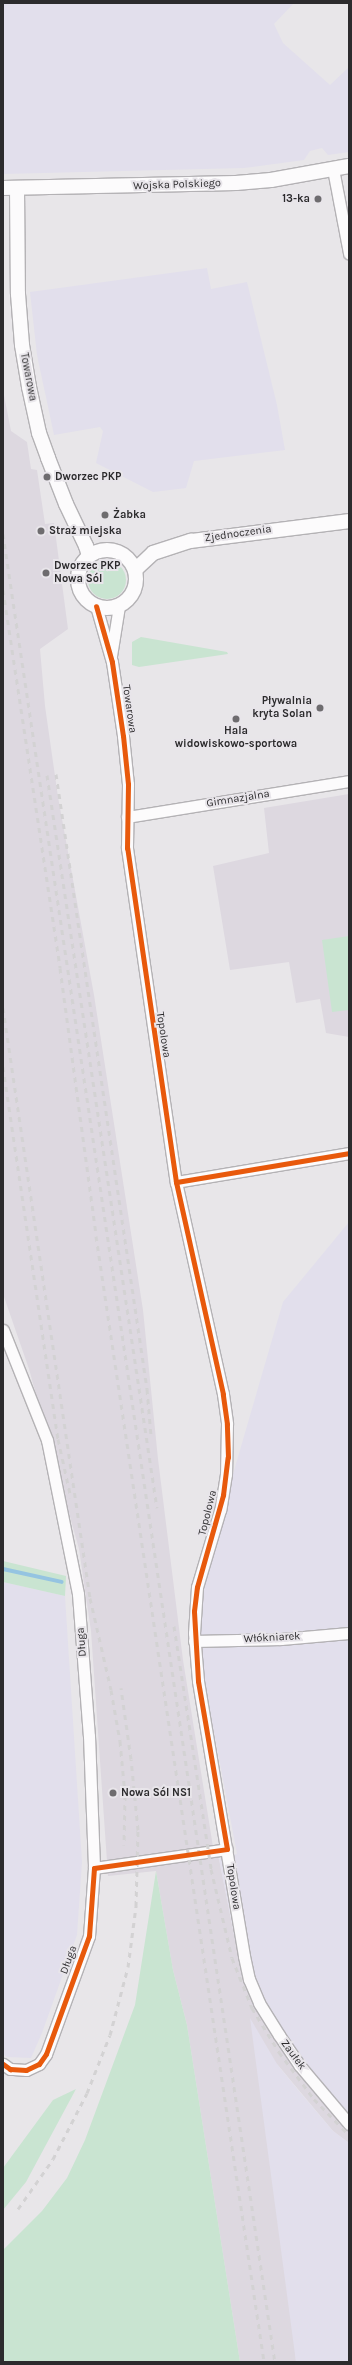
<!DOCTYPE html>
<html>
<head>
<meta charset="utf-8">
<style>
  body { margin:0 }
  #map { position:relative; width:352px; height:2365px; overflow:hidden; background:#e8e6e9; font-family:Karla,sans-serif }
  div>[style] { position:absolute }
  [style*='--x'] { left:calc(var(--x)*1px); top:calc(var(--y)*1px); width:calc(var(--w)*1px); rotate:calc(var(--a)*1deg) }
  .built>* { inset:0; background:#ddd8e0 }
  .industrial>* { inset:0; background:#e2dfec }
  .green>* { inset:0; background:#c9e4d1 }
  .round { border-radius:50% }
  .stream>* { height:4px; margin:-2px; padding:0 2px; transform-origin:2px; border-radius:2px; background:#95c4e1 }
  .roads { filter:drop-shadow(1px 0 #b4b2b5) drop-shadow(-1px 0 #b4b2b5) drop-shadow(0 1px #b4b2b5) drop-shadow(0 -1px #b4b2b5) }
  .minor>* { height:11px; margin:-5.5px; padding:0 5.5px; transform-origin:5.5px; border-radius:5.5px; background:#fcfbfc }
  .tertiary>* { height:14px; margin:-7px; padding:0 7px; transform-origin:7px; border-radius:7px; background:#fcfbfc }
  .tertiary>.ring { margin:-7px; padding:0; box-sizing:content-box; background:none; border:14px solid #fcfbfc; border-radius:50% }
  .rail>* { height:3px; margin-top:-1.5px; transform-origin:0; background:repeating-linear-gradient(90deg,#d3d2d3 0 5px,transparent 0 10px) }
  .cycleway>* { height:5px; margin:-2.5px; padding:0 2.5px; transform-origin:2.5px; border-radius:2.5px; background:#e8590c }
  .dots>* { width:11px; height:11px; translate:-50% -50%; box-sizing:border-box; border:2px solid #e8e5ea; border-radius:50% }
  span { translate:-50% -50%; white-space:nowrap; text-align:center; line-height:1.15; -webkit-text-stroke:4px #e8e5ea; paint-order:stroke }
  .street-label { font-size:11px; color:#2c2b2d }
  .poi-label { font-size:11px; color:#2c2b2d; font-weight:700 }
  .right { translate:-100% -50%; text-align:right }
  .left { translate:0 -50%; text-align:left }
  .frame { position:absolute; inset:0; border:4px solid #2c2b2d; pointer-events:none }
</style>
</head>
<body>
<div id="map">
  <div class="built">
    <div style="clip-path:polygon(3px 390px,11px 431px,27px 442px,31px 469px,37px 470px,45px 524px,54px 523px,68px 629px,40px 649px,45px 706px,58px 797px,94px 995px,143px 1310px,158px 1459px,183px 1660px,214px 1853px,219px 1859px,239px 1960px,287px 2054px,349px 2128px,349px 2143px,333px 2131px,277px 2064px,296px 2362px,240px 2362px,187px 2025px,173px 1970px,156px 1871px,108px 1876px,91px 1631px,79px 1549px,29px 1369px,3px 1294px)"></div>
    <div style="clip-path:polygon(349px 794px,349px 1037px,326px 1033px,320px 999px,296px 1003px,289px 962px,230px 970px,213px 866px,269px 853px,264px 808px)"></div>
  </div>
  <div class="industrial">
    <div style="clip-path:polygon(3px 3px,294px 3px,274px 24px,283px 43px,330px 85px,349px 67px,349px 152px,328px 155px,322px 148px,310px 151px,304px 160px,244px 168px,3px 174px)"></div>
    <div style="clip-path:polygon(207px 268px,211px 289px,247px 282px,277px 405px,285px 450px,194px 461px,186px 488px,153px 492px,96px 463px,103px 431px,100px 427px,54px 435px,37px 355px,30px 292px)"></div>
    <div style="clip-path:polygon(349px 1222px,349px 2128px,287px 2054px,239px 1960px,219px 1859px,237px 1854px,194px 1625px,195px 1605px,283px 1302px)"></div>
    <div style="clip-path:polygon(3px 1582px,65px 1596px,82px 1862px,77px 1935px,42px 2033px,31px 2058px,7px 2057px,3px 2054px)"></div>
    <div style="clip-path:polygon(250px 2018px,277px 2064px,298px 2090px,333px 2131px,349px 2143px,349px 2362px,296px 2362px)"></div>
  </div>
  <div class="green">
    <div class="round" style="left:88px;top:561px;width:38px;height:38px"></div>
    <div style="clip-path:polygon(141px 637px,227px 652px,228px 654px,139px 667px,132px 665px,132px 642px)"></div>
    <div style="clip-path:polygon(349px 936px,349px 1010px,332px 1012px,322px 940px)"></div>
    <div style="clip-path:polygon(3px 1561px,66px 1576px,65px 1596px,3px 1582px)"></div>
    <div style="clip-path:polygon(156px 1871px,173px 1970px,187px 2025px,240px 2362px,3px 2362px,3px 2250px,42px 2211px,67px 2178px,85px 2140px,135px 2005px)"></div>
    <div style="clip-path:polygon(76px 2089px,26px 2182px,3px 2210px,3px 2168px,53px 2100px)"></div>
  </div>
  <div class="stream">
    <div style="--x:3;--y:1569;--w:60;--a:12.4"></div>
  </div>
  <div class="roads">
    <div class="minor">
      <div style="--x:333;--y:169;--w:86;--a:79.2"></div>
      <div style="--x:96;--y:606;--w:58;--a:74.1"></div>
      <div style="--x:112;--y:662;--w:75;--a:81.5"></div>
      <div style="--x:123;--y:736;--w:48;--a:84.1"></div>
      <div style="--x:128;--y:784;--w:64;--a:90.9"></div>
      <div style="--x:127;--y:848;--w:338;--a:81.7"></div>
      <div style="--x:176;--y:1182;--w:217;--a:77.5"></div>
      <div style="--x:223;--y:1394;--w:30;--a:82"></div>
      <div style="--x:227;--y:1424;--w:50;--a:91.1"></div>
      <div style="--x:226;--y:1474;--w:36;--a:99"></div>
      <div style="--x:220;--y:1510;--w:80;--a:106.6"></div>
      <div style="--x:197;--y:1587;--w:46;--a:93.7"></div>
      <div style="--x:194;--y:1633;--w:48;--a:85.2"></div>
      <div style="--x:198;--y:1681;--w:279;--a:80.5"></div>
      <div style="--x:244;--y:1956;--w:24;--a:78"></div>
      <div style="--x:249;--y:1979;--w:26;--a:67"></div>
      <div style="--x:259;--y:2003;--w:38;--a:58"></div>
      <div style="--x:279;--y:2035;--w:37;--a:56"></div>
      <div style="--x:300;--y:2066;--w:76;--a:49.8"></div>
      <div style="--x:111;--y:656;--w:51;--a:-80.9"></div>
      <div style="--x:127;--y:817;--w:225;--a:-9.2"></div>
      <div style="--x:176;--y:1182;--w:175;--a:-9.5"></div>
      <div style="--x:3;--y:1330;--w:118;--a:68.2"></div>
      <div style="--x:47;--y:1440;--w:157;--a:78.6"></div>
      <div style="--x:78;--y:1594;--w:142;--a:85.6"></div>
      <div style="--x:89;--y:1736;--w:132;--a:87.8"></div>
      <div style="--x:94;--y:1868;--w:68;--a:94.2"></div>
      <div style="--x:89;--y:1936;--w:126;--a:110"></div>
      <div style="--x:46;--y:2054;--w:12;--a:125"></div>
      <div style="--x:39;--y:2064;--w:14;--a:155"></div>
      <div style="--x:26;--y:2070;--w:16;--a:-176"></div>
      <div style="--x:10;--y:2069;--w:9;--a:-144"></div>
      <div style="--x:194;--y:1641;--w:87;--a:-1.3"></div>
      <div style="--x:281;--y:1639;--w:68;--a:-5"></div>
      <div style="--x:94;--y:1868;--w:134;--a:-8.1"></div>
    </div>
    <div class="tertiary">
      <div style="--x:3;--y:188;--w:233;--a:-1.2"></div>
      <div style="--x:236;--y:183;--w:35;--a:-5"></div>
      <div style="--x:271;--y:180;--w:79;--a:-10.2"></div>
      <div style="--x:17;--y:188;--w:106;--a:89.5"></div>
      <div style="--x:18;--y:294;--w:51;--a:85.5"></div>
      <div style="--x:22;--y:345;--w:43;--a:80.5"></div>
      <div style="--x:29;--y:387;--w:47;--a:77.7"></div>
      <div style="--x:39;--y:433;--w:27;--a:70"></div>
      <div style="--x:48;--y:458;--w:49;--a:68.6"></div>
      <div style="--x:66;--y:504;--w:47;--a:64.5"></div>
      <div style="--x:86;--y:546;--w:10;--a:73"></div>
      <div class="ring" style="left:78px;top:550px;width:44px;height:44px"></div>
      <div style="--x:135;--y:570;--w:25;--a:-43"></div>
      <div style="--x:153;--y:553;--w:40;--a:-18"></div>
      <div style="--x:191;--y:541;--w:159;--a:-7.2"></div>
    </div>
  </div>
  <div class="rail">
    <div style="--x:3;--y:534;--w:1848;--a:81.54"></div>
    <div style="--x:3;--y:590;--w:382;--a:81.4"></div>
    <div style="--x:60;--y:968;--w:270;--a:82.3"></div>
    <div style="--x:96;--y:1236;--w:1138;--a:81.51"></div>
    <div style="--x:56;--y:774;--w:622;--a:81.58"></div>
    <div style="--x:147;--y:1389;--w:47;--a:85.1"></div>
    <div style="--x:47;--y:775;--w:741;--a:81.47"></div>
    <div style="--x:3;--y:1008;--w:596;--a:81.61"></div>
    <div style="--x:90;--y:1598;--w:94;--a:77.1"></div>
    <div style="--x:111;--y:1690;--w:52;--a:80"></div>
    <div style="--x:120;--y:1741;--w:54;--a:84.7"></div>
    <div style="--x:125;--y:1795;--w:50;--a:91.1"></div>
    <div style="--x:3;--y:1067;--w:376;--a:81.6"></div>
    <div style="--x:58;--y:1439;--w:60;--a:77.6"></div>
    <div style="--x:174;--y:1626;--w:246;--a:81.3"></div>
    <div style="--x:211;--y:1869;--w:91;--a:76.7"></div>
    <div style="--x:232;--y:1958;--w:54;--a:68.2"></div>
    <div style="--x:252;--y:2008;--w:52;--a:58.5"></div>
    <div style="--x:279;--y:2052;--w:59;--a:53.3"></div>
    <div style="--x:314;--y:2099;--w:50;--a:45.8"></div>
    <div style="--x:18;--y:2209;--w:61;--a:-55"></div>
    <div style="--x:53;--y:2159;--w:74;--a:-62.7"></div>
    <div style="--x:87;--y:2093;--w:62;--a:-68.4"></div>
    <div style="--x:110;--y:2035;--w:70;--a:-75.2"></div>
    <div style="--x:128;--y:1967;--w:62;--a:-82.5"></div>
    <div style="--x:136;--y:1906;--w:76;--a:-88.5"></div>
    <div style="--x:138;--y:1830;--w:71;--a:-95.6"></div>
    <div style="--x:131;--y:1759;--w:72;--a:-98"></div>
  </div>
  <div class="cycleway">
    <div style="--x:176;--y:1182;--w:175;--a:-9.5"></div>
    <div style="--x:3;--y:2064;--w:9;--a:36"></div>
    <div style="--x:10;--y:2069;--w:16;--a:4"></div>
    <div style="--x:26;--y:2070;--w:14;--a:-25"></div>
    <div style="--x:39;--y:2064;--w:12;--a:-55"></div>
    <div style="--x:46;--y:2054;--w:126;--a:-70"></div>
    <div style="--x:89;--y:1936;--w:68;--a:-85.8"></div>
    <div style="--x:94;--y:1868;--w:134;--a:-8.1"></div>
    <div style="--x:227;--y:1849;--w:170;--a:-99.8"></div>
    <div style="--x:198;--y:1681;--w:70;--a:-93.3"></div>
    <div style="--x:194;--y:1611;--w:24;--a:-83"></div>
    <div style="--x:197;--y:1587;--w:96;--a:-74.2"></div>
    <div style="--x:223;--y:1495;--w:38;--a:-83"></div>
    <div style="--x:228;--y:1457;--w:33;--a:-92"></div>
    <div style="--x:227;--y:1424;--w:30;--a:-98"></div>
    <div style="--x:223;--y:1394;--w:217;--a:-102.5"></div>
    <div style="--x:176;--y:1182;--w:338;--a:-98.3"></div>
    <div style="--x:127;--y:848;--w:64;--a:-89.1"></div>
    <div style="--x:128;--y:784;--w:48;--a:-95.9"></div>
    <div style="--x:123;--y:736;--w:75;--a:-98.5"></div>
    <div style="--x:112;--y:662;--w:58;--a:-105.9"></div>
  </div>
  <div class="dots">
    <div style="left:318px;top:199px;background:#6e6c6f"></div>
    <div style="left:47px;top:477px;background:#6e6c6f"></div>
    <div style="left:105px;top:515px;background:#6e6c6f"></div>
    <div style="left:41px;top:531px;background:#6e6c6f"></div>
    <div style="left:46px;top:573px;background:#6e6c6f"></div>
    <div style="left:320px;top:708px;background:#6e6c6f"></div>
    <div style="left:236px;top:719px;background:#6e6c6f"></div>
    <div style="left:113px;top:1793px;background:#6e6c6f"></div>
  </div>
  <div class="street-label">
    <span style="left:177px;top:185px;rotate:-2deg">Wojska Polskiego</span>
    <span style="left:28px;top:377px;rotate:79deg">Towarowa</span>
    <span style="left:238px;top:534px;rotate:-8deg">Zjednoczenia</span>
    <span style="left:129px;top:709px;rotate:82deg">Towarowa</span>
    <span style="left:238px;top:799px;rotate:-9deg">Gimnazjalna</span>
    <span style="left:163px;top:1035px;rotate:81deg">Topolowa</span>
    <span style="left:208px;top:1513px;rotate:-76deg">Topolowa</span>
    <span style="left:272px;top:1638px;rotate:-3deg">Włókniarek</span>
    <span style="left:82px;top:1642px;rotate:-94deg">Długa</span>
    <span style="left:233px;top:1887px;rotate:81deg">Topolowa</span>
    <span style="left:69px;top:1960px;rotate:-70deg">Długa</span>
    <span style="left:293px;top:2055px;rotate:54deg">Zaułek</span>
  </div>
  <div class="poi-label">
    <span class="right" style="left:310px;top:199px">13-ka</span>
    <span class="left" style="left:55px;top:477px">Dworzec PKP</span>
    <span class="left" style="left:113px;top:515px">Żabka</span>
    <span class="left" style="left:49px;top:531px">Straż miejska</span>
    <span class="left" style="left:54px;top:573px">Dworzec PKP<br>Nowa Sól</span>
    <span class="right" style="left:312px;top:708px">Pływalnia<br>kryta Solan</span>
    <span style="left:236px;top:738px">Hala<br>widowiskowo-sportowa</span>
    <span class="left" style="left:121px;top:1793px">Nowa Sól NS1</span>
  </div>
  <div class="frame"></div>
</div>
</body>
</html>
